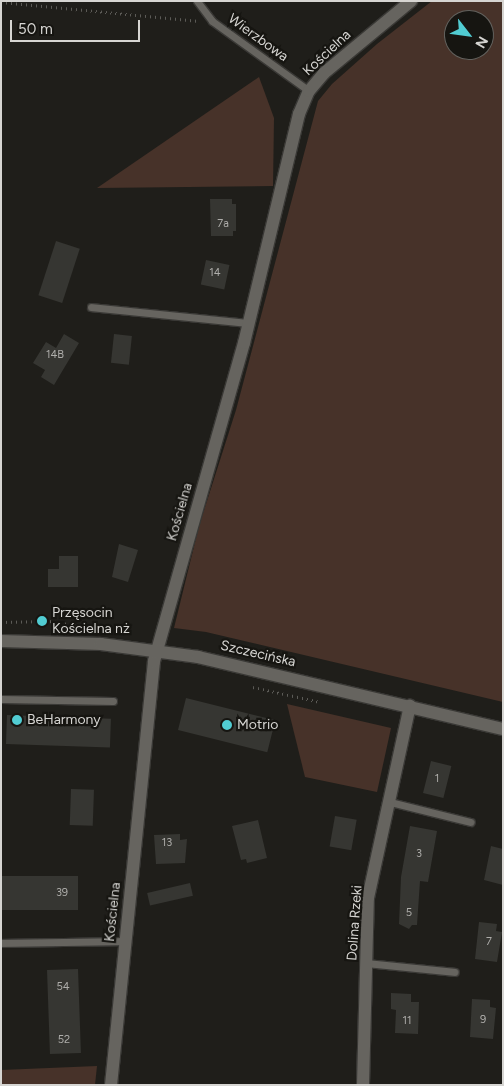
<!DOCTYPE html>
<html>
<head>
<meta charset="utf-8">
<style>
  body { margin:0 }
  #map { position:relative; width:504px; height:1086px; overflow:hidden; background:#1f1e1a; font-family:Figtree,sans-serif }
  div>[style] { position:absolute }
  [style*='--x'] { left:calc(var(--x)*1px); top:calc(var(--y)*1px); width:calc(var(--w)*1px); rotate:calc(var(--a)*1deg) }
  .green>* { inset:0; background:#473229 }
  .building>* { inset:0; background:#363632; transform-origin:0 0 }
  .path>* { height:3px; margin-top:-1.5px; transform-origin:0; background:repeating-linear-gradient(90deg,#5c5b57 0 1px,transparent 0 5px) }
  .roads { filter:drop-shadow(1px 0 #3a3936) drop-shadow(-1px 0 #3a3936) drop-shadow(0 1px #3a3936) drop-shadow(0 -1px #3a3936) }
  .service>* { height:7px; margin:-3.5px; padding:0 3.5px; transform-origin:3.5px; border-radius:3.5px; background:#66645f }
  .minor>* { height:12px; margin:-6px; padding:0 6px; transform-origin:6px; border-radius:6px; background:#66645f }
  .tertiary>* { height:12px; margin:-6px; padding:0 6px; transform-origin:6px; border-radius:6px; background:#66645f }
  .dots>* { width:14px; height:14px; translate:-50% -50%; box-sizing:border-box; border:2px solid #161511; border-radius:50% }
  span { translate:-50% -50%; white-space:nowrap; text-align:center; line-height:1.15; -webkit-text-stroke:4.5px #161511; paint-order:stroke }
  .number-label { font-size:11px; color:#aeadaa }
  .number-label span { -webkit-text-stroke-width:0 }
  .street-label { font-size:14px; color:#d6d5d2 }
  .poi-label { font-size:14px; color:#d6d5d2 }
  .left { translate:0 -50%; text-align:left }
  .frame { position:absolute; inset:0; border:2px solid #d6d5d2; pointer-events:none }
  .north { position:absolute; left:444px; top:10px; width:50px; height:50px; box-sizing:border-box; background:#161511; border:1px solid #63625e; border-radius:50%; rotate:120deg; font-size:14px; font-weight:700; line-height:20px; text-align:center; color:#d6d5d2 }
  .north::after { content:''; display:block; margin:auto; width:18px; height:22px; background:#51ccd2; clip-path:polygon(50% 0,100% 100%,50% 72%,0 100%) }
  .scale { position:absolute; left:10px; top:20px; width:130px; height:22px; box-sizing:border-box; border:2px solid #d6d5d2; border-top:0; padding-left:6px; font-size:15px; line-height:18px; white-space:nowrap; color:#d6d5d2; -webkit-text-stroke:4px #161511; paint-order:stroke }
</style>
</head>
<body>
<div id="map">
  <div class="green">
    <div style="clip-path:polygon(evenodd,432px 1px,503px 1px,503px 702px,206px 632px,174px 628px,199px 526px,236px 410px,318px 101px,332px 84px,377px 44px,432px 1px,454px 20px,484px 20px,484px 50px,454px 50px,454px 20px)"></div>
    <div style="clip-path:polygon(259px 77px,274px 118px,273px 186px,97px 188px)"></div>
    <div style="clip-path:polygon(287px 704px,391px 728px,377px 792px,305px 777px)"></div>
    <div style="clip-path:polygon(97px 1066px,95px 1085px,1px 1085px,1px 1070px)"></div>
  </div>
  <div class="building">
    <div style="clip-path:polygon(210px 199px,232px 199px,232px 204px,236px 204px,236px 231px,233px 231px,233px 236px,211px 236px)"></div>
    <div style="left:56px;top:241px;width:25px;height:57px;rotate:18deg"></div>
    <div style="left:206px;top:260px;width:24px;height:25px;rotate:12deg"></div>
    <div style="clip-path:polygon(64px 334px,79px 343px,54px 385px,41px 377px,45px 370px,33px 363px,46px 342px,56px 348px)"></div>
    <div style="left:114px;top:334px;width:18px;height:29px;rotate:6deg"></div>
    <div style="clip-path:polygon(119px 544px,138px 550px,128px 582px,112px 577px)"></div>
    <div style="clip-path:polygon(59px 556px,78px 556px,78px 587px,48px 587px,48px 569px,59px 569px)"></div>
    <div style="left:186px;top:698px;width:92px;height:33px;rotate:14deg"></div>
    <div style="left:7px;top:715px;width:104px;height:29px;rotate:2deg"></div>
    <div style="left:431px;top:761px;width:21px;height:33px;rotate:14deg"></div>
    <div style="left:71px;top:789px;width:23px;height:36px;rotate:2deg"></div>
    <div style="left:335px;top:816px;width:22px;height:31px;rotate:10deg"></div>
    <div style="clip-path:polygon(258px 820px,267px 858px,247px 863px,246px 859px,241px 860px,232px 826px)"></div>
    <div style="clip-path:polygon(410px 826px,437px 831px,428px 882px,420px 881px,417px 925px,412px 925px,409px 929px,399px 924px,401px 877px)"></div>
    <div style="clip-path:polygon(180px 834px,180px 840px,187px 839px,185px 863px,156px 864px,154px 835px)"></div>
    <div style="clip-path:polygon(491px 846px,503px 849px,503px 885px,484px 880px)"></div>
    <div style="left:78px;top:876px;width:34px;height:77px;rotate:90deg"></div>
    <div style="left:190px;top:883px;width:13px;height:44px;rotate:77deg"></div>
    <div style="clip-path:polygon(479px 922px,497px 924px,496px 931px,502px 932px,497px 962px,475px 959px)"></div>
    <div style="left:78px;top:969px;width:84px;height:31px;rotate:88deg"></div>
    <div style="clip-path:polygon(391px 993px,411px 994px,411px 1002px,419px 1002px,418px 1034px,395px 1033px,396px 1010px,391px 1009px)"></div>
    <div style="clip-path:polygon(472px 999px,490px 1000px,490px 1007px,496px 1008px,493px 1039px,470px 1037px)"></div>
  </div>
  <div class="path">
    <div style="--x:1;--y:2;--w:199;--a:5.5"></div>
    <div style="--x:1;--y:622;--w:49;--a:-1.2"></div>
    <div style="--x:50;--y:621;--w:41;--a:9.9"></div>
    <div style="--x:253;--y:687;--w:69;--a:12.6"></div>
  </div>
  <div class="roads">
    <div class="service">
      <div style="--x:197;--y:1;--w:25;--a:53"></div>
      <div style="--x:212;--y:21;--w:120;--a:35.8"></div>
      <div style="--x:91;--y:307;--w:159;--a:5.8"></div>
      <div style="--x:1;--y:699;--w:112;--a:1"></div>
      <div style="--x:390;--y:802;--w:83;--a:13.9"></div>
      <div style="--x:1;--y:943;--w:124;--a:-0.9"></div>
      <div style="--x:367;--y:963;--w:88;--a:5.8"></div>
    </div>
    <div class="minor">
      <div style="--x:111;--y:1085;--w:426;--a:-84.2"></div>
      <div style="--x:154;--y:661;--w:330;--a:-74.2"></div>
      <div style="--x:244;--y:343;--w:236;--a:-76.5"></div>
      <div style="--x:299;--y:114;--w:25;--a:-67"></div>
      <div style="--x:309;--y:91;--w:23;--a:-50"></div>
      <div style="--x:324;--y:73;--w:113;--a:-39.6"></div>
      <div style="--x:363;--y:1085;--w:187;--a:-88.5"></div>
      <div style="--x:368;--y:898;--w:197;--a:-77.7"></div>
    </div>
    <div class="tertiary">
      <div style="--x:1;--y:641;--w:100;--a:1.7"></div>
      <div style="--x:101;--y:644;--w:98;--a:7.6"></div>
      <div style="--x:198;--y:657;--w:313;--a:13.3"></div>
    </div>
  </div>
  <div class="dots">
    <div style="left:42px;top:621px;background:#51ccd2"></div>
    <div style="left:17px;top:720px;background:#51ccd2"></div>
    <div style="left:227px;top:725px;background:#51ccd2"></div>
  </div>
  <div class="number-label">
    <span style="left:223px;top:224px">7a</span>
    <span style="left:215px;top:273px">14</span>
    <span style="left:55px;top:355px">14B</span>
    <span style="left:437px;top:779px">1</span>
    <span style="left:167px;top:843px">13</span>
    <span style="left:419px;top:854px">3</span>
    <span style="left:62px;top:893px">39</span>
    <span style="left:409px;top:913px">5</span>
    <span style="left:489px;top:942px">7</span>
    <span style="left:63px;top:987px">54</span>
    <span style="left:483px;top:1020px">9</span>
    <span style="left:407px;top:1021px">11</span>
    <span style="left:64px;top:1040px">52</span>
  </div>
  <div class="street-label">
    <span style="left:258px;top:38px;rotate:36deg">Wierzbowa</span>
    <span style="left:327px;top:53px;rotate:-43deg">Kościelna</span>
    <span style="left:180px;top:512px;rotate:-74deg">Kościelna</span>
    <span style="left:258px;top:654px;rotate:13deg">Szczecińska</span>
    <span style="left:113px;top:912px;rotate:-84deg">Kościelna</span>
    <span style="left:355px;top:923px;rotate:-86deg">Dolina Rzeki</span>
  </div>
  <div class="poi-label">
    <span class="left" style="left:52px;top:621px">Przęsocin<br>Kościelna nż</span>
    <span class="left" style="left:27px;top:720px">BeHarmony</span>
    <span class="left" style="left:237px;top:725px">Motrio</span>
  </div>
  <div class="frame"></div>
  <div class="north">N</div>
  <div class="scale">50 m</div>
</div>
</body>
</html>
